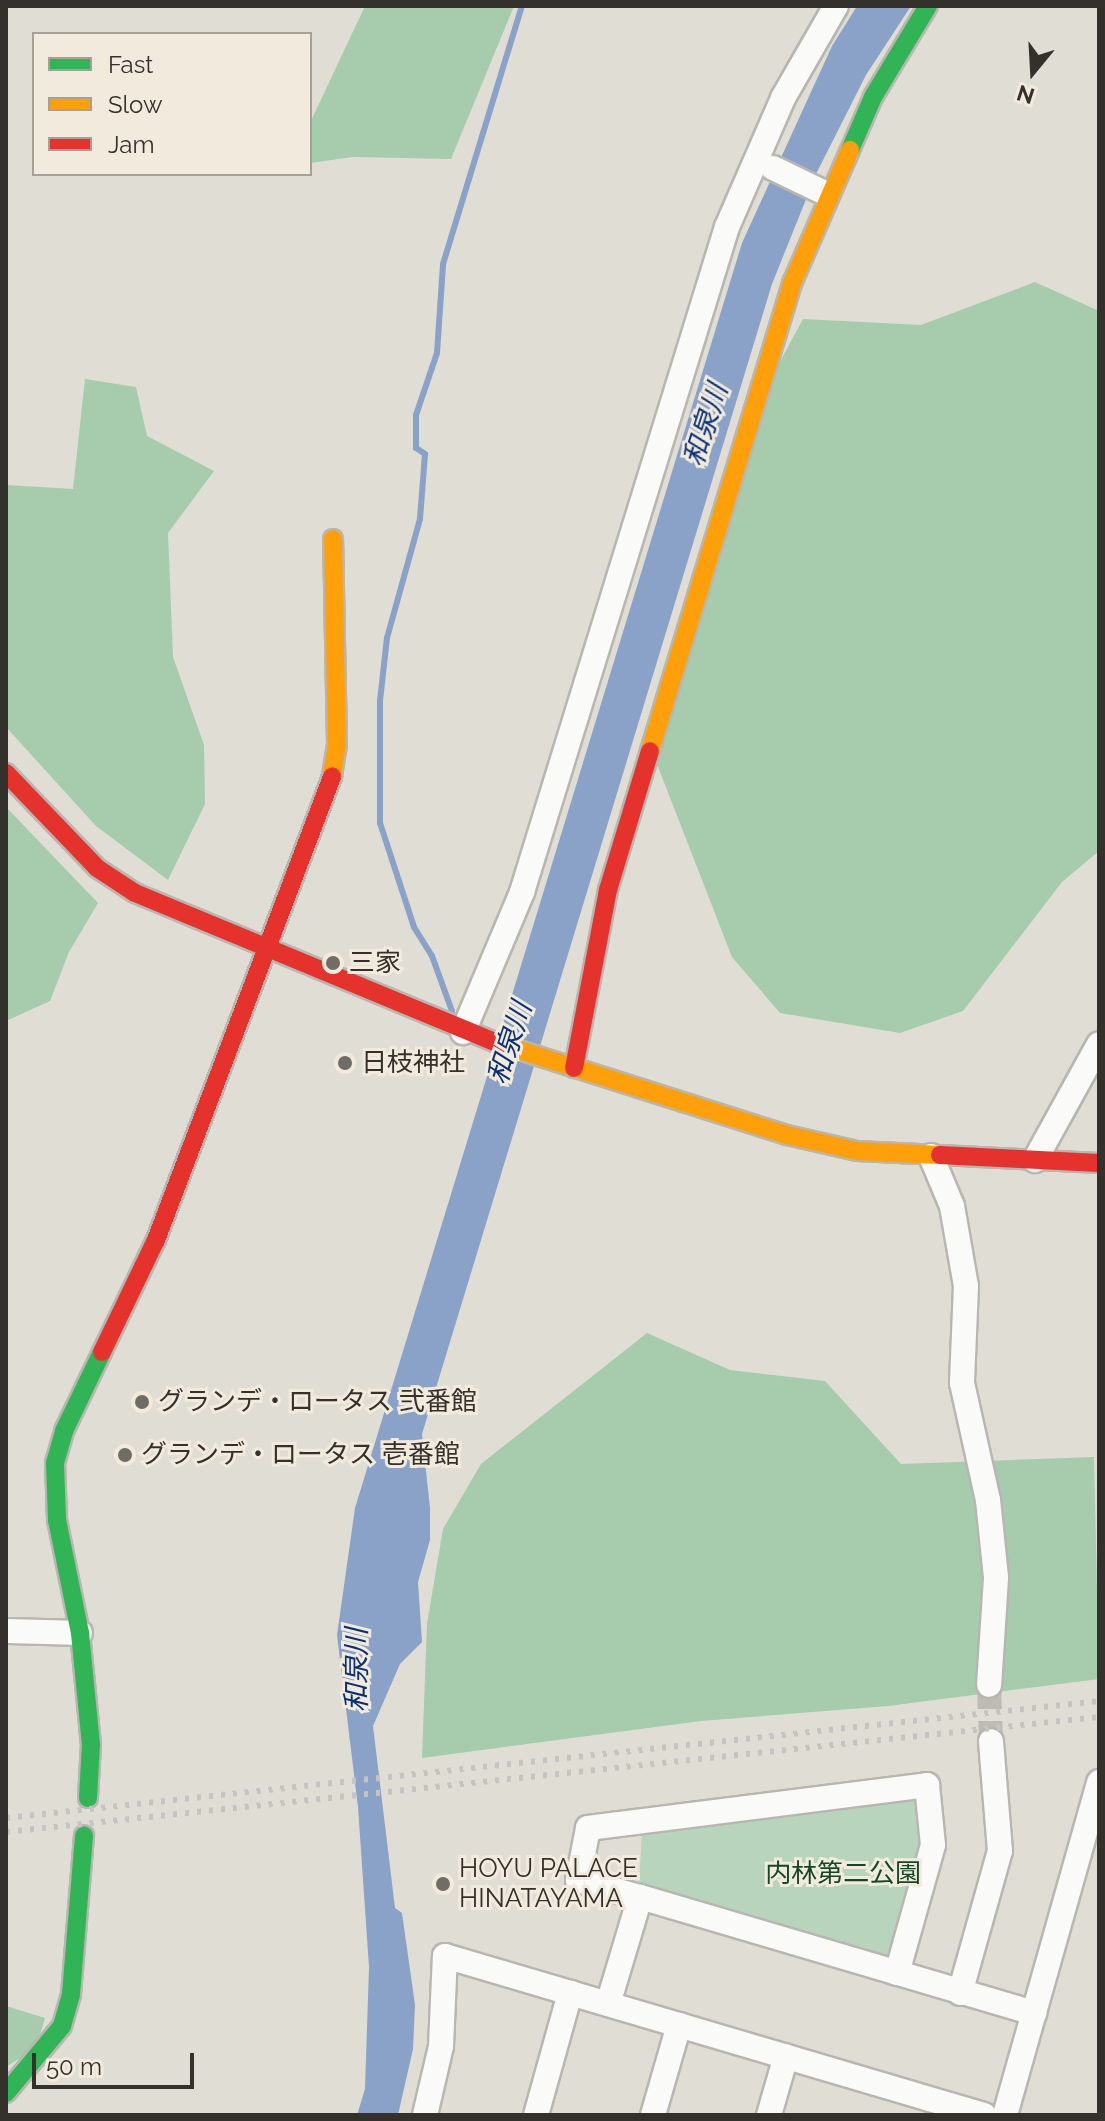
<!DOCTYPE html>
<html>
<head>
<meta charset="utf-8">
<style>
  body { margin:0 }
  #map { position:relative; width:1105px; height:2121px; overflow:hidden; background:#e0ddd5; font-family:Raleway,"Noto Sans JP",sans-serif }
  div>[style] { position:absolute }
  [style*='--x'] { left:calc(var(--x)*1px); top:calc(var(--y)*1px); width:calc(var(--w)*1px); rotate:calc(var(--a)*1deg) }
  .green>* { inset:0; background:#b8d4bc }
  .forest>* { inset:0; background:#a6cbad }
  .water>* { inset:0; background:#8aa1c8 }
  .stream>* { height:6px; margin:-3px; padding:0 3px; transform-origin:3px; border-radius:3px; background:#8aa1c8 }
  .street-tunnel>* { height:24px; margin-top:-12px; transform-origin:0; background:repeating-linear-gradient(90deg,#bebbb3 0 24px,transparent 0 36px) }
  .roads { filter:drop-shadow(2px 0 #b8b6b0) drop-shadow(-2px 0 #b8b6b0) drop-shadow(0 2px #b8b6b0) drop-shadow(0 -2px #b8b6b0) }
  .street>* { height:24px; margin:-12px; padding:0 12px; transform-origin:12px; border-radius:12px; background:#fafaf9 }
  .fast>* { height:18px; margin:-9px; padding:0 9px; transform-origin:9px; border-radius:9px; background:#30b455 }
  .slow>* { height:18px; margin:-9px; padding:0 9px; transform-origin:9px; border-radius:9px; background:#ff9f0a }
  .jam>* { height:18px; margin:-9px; padding:0 9px; transform-origin:9px; border-radius:9px; background:#e5322d }
  .rail>* { height:6px; margin-top:-3px; transform-origin:0; background:repeating-linear-gradient(90deg,#c5c4c2 0 4px,transparent 0 12px) }
  .dots>* { width:22px; height:22px; translate:-50% -50%; box-sizing:border-box; border:4px solid #f2ebdd; border-radius:50% }
  span { translate:-50% -50%; white-space:nowrap; text-align:center; line-height:1.15; -webkit-text-stroke:6px #f2ebdd; paint-order:stroke }
  .poi-label { font-size:26px; color:#34312c }
  .left { translate:0 -50%; text-align:left }
  .park-label { font-size:26px; color:#134728 }
  .water-label { font-size:28px; color:#0a3178; font-style:italic }
  .frame { position:absolute; inset:0; border:8px solid #34312c; pointer-events:none }
  .legend { position:absolute; left:32px; top:32px; width:280px; height:144px; box-sizing:border-box; background:#f2ebdd; border:2px solid #a6a196; margin:0; padding:10px 14px; list-style:none; font-size:24px; color:#34312c }
  .legend li { display:flex; align-items:center; gap:16px; height:40px }
  .legend b { width:40px; border:2px solid #a6a196 }
  .north { position:absolute; left:993px; top:32px; width:80px; height:80px; -webkit-text-stroke:6px #f2ebdd; paint-order:stroke; rotate:198deg; font-size:22px; font-weight:700; line-height:32px; text-align:center; color:#34312c }
  .north::after { content:''; display:block; margin:auto; width:28px; height:36px; background:#34312c; clip-path:polygon(50% 0,100% 100%,50% 72%,0 100%) }
  .scale { position:absolute; left:32px; top:2053px; width:162px; height:36px; box-sizing:border-box; border:4px solid #34312c; border-top:0; padding-left:10px; font-size:24px; line-height:28px; white-space:nowrap; color:#34312c; -webkit-text-stroke:6px #f2ebdd; paint-order:stroke }
</style>
</head>
<body>
<div id="map">
  <div class="green">
    <div style="clip-path:polygon(916px 1796px,921px 1840px,886px 1959px,639px 1886px,642px 1831px)"></div>
  </div>
  <div class="forest">
    <div style="clip-path:polygon(365px 6px,514px 6px,451px 159px,353px 157px,310px 163px,310px 123px)"></div>
    <div style="clip-path:polygon(1035px 282px,1099px 311px,1099px 851px,1062px 882px,963px 1011px,900px 1033px,780px 1013px,732px 957px,655px 759px,741px 434px,803px 319px,921px 325px)"></div>
    <div style="clip-path:polygon(85px 379px,136px 387px,147px 436px,214px 471px,168px 533px,173px 657px,204px 745px,205px 804px,168px 880px,96px 826px,6px 727px,6px 485px,73px 489px)"></div>
    <div style="clip-path:polygon(6px 807px,98px 903px,69px 952px,50px 1001px,6px 1021px)"></div>
    <div style="clip-path:polygon(647px 1333px,730px 1370px,825px 1381px,901px 1464px,1094px 1457px,1099px 1679px,888px 1706px,701px 1721px,422px 1758px,427px 1624px,443px 1529px,481px 1464px)"></div>
    <div style="clip-path:polygon(6px 2006px,45px 2018px,36px 2048px,6px 2067px)"></div>
  </div>
  <div class="water">
    <div style="clip-path:polygon(857px 6px,911px 6px,866px 75px,817px 172px,772px 284px,422px 1434px,430px 1508px,430px 1540px,418px 1582px,422px 1642px,400px 1664px,373px 1726px,395px 1908px,402px 1913px,415px 2005px,413px 2049px,398px 2115px,357px 2115px,365px 2089px,369px 1967px,358px 1807px,337px 1635px,355px 1508px,742px 243px,832px 46px)"></div>
  </div>
  <div class="stream">
    <div style="--x:452;--y:1011;--w:59;--a:-110"></div>
    <div style="--x:432;--y:956;--w:34;--a:-122"></div>
    <div style="--x:414;--y:927;--w:109;--a:-108.1"></div>
    <div style="--x:380;--y:823;--w:122;--a:-90"></div>
    <div style="--x:380;--y:701;--w:63;--a:-83.7"></div>
    <div style="--x:387;--y:638;--w:123;--a:-74.5"></div>
    <div style="--x:420;--y:519;--w:65;--a:-85.6"></div>
    <div style="--x:425;--y:454;--w:11;--a:-146"></div>
    <div style="--x:416;--y:448;--w:33;--a:-90"></div>
    <div style="--x:416;--y:415;--w:65;--a:-71.3"></div>
    <div style="--x:437;--y:353;--w:89;--a:-86.1"></div>
    <div style="--x:443;--y:264;--w:270;--a:-73"></div>
  </div>
  <div class="street-tunnel">
    <div style="--x:989;--y:1685;--w:56;--a:88"></div>
  </div>
  <div class="roads">
    <div class="street">
      <div style="--x:773;--y:168;--w:60;--a:25.7"></div>
      <div style="--x:463;--y:1032;--w:152;--a:-67.1"></div>
      <div style="--x:522;--y:892;--w:696;--a:-72.87"></div>
      <div style="--x:727;--y:227;--w:141;--a:-66.5"></div>
      <div style="--x:783;--y:98;--w:106;--a:-60.1"></div>
      <div style="--x:931;--y:1156;--w:54;--a:67.2"></div>
      <div style="--x:952;--y:1206;--w:81;--a:80.1"></div>
      <div style="--x:966;--y:1286;--w:97;--a:92.4"></div>
      <div style="--x:962;--y:1383;--w:120;--a:77.5"></div>
      <div style="--x:988;--y:1500;--w:78;--a:84.1"></div>
      <div style="--x:996;--y:1578;--w:107;--a:93.7"></div>
      <div style="--x:1035;--y:1160;--w:132;--a:-61.1"></div>
      <div style="--x:6;--y:1631;--w:74;--a:1.5"></div>
      <div style="--x:640;--y:1897;--w:64;--a:-164.7"></div>
      <div style="--x:578;--y:1880;--w:53;--a:-79.1"></div>
      <div style="--x:588;--y:1828;--w:342;--a:-7.2"></div>
      <div style="--x:927;--y:1785;--w:60;--a:84.3"></div>
      <div style="--x:933;--y:1845;--w:133;--a:105.7"></div>
      <div style="--x:960;--y:1993;--w:148;--a:-74.3"></div>
      <div style="--x:1000;--y:1851;--w:110;--a:-94.7"></div>
      <div style="--x:608;--y:2004;--w:112;--a:-73.3"></div>
      <div style="--x:640;--y:1897;--w:411;--a:16.4"></div>
      <div style="--x:425;--y:2115;--w:71;--a:-76.9"></div>
      <div style="--x:441;--y:2046;--w:90;--a:-87.5"></div>
      <div style="--x:445;--y:1956;--w:562;--a:16.44"></div>
      <div style="--x:536;--y:2115;--w:127;--a:-74.4"></div>
      <div style="--x:653;--y:2115;--w:94;--a:-73.9"></div>
      <div style="--x:769;--y:2115;--w:61;--a:-73.9"></div>
      <div style="--x:1005;--y:2115;--w:346;--a:-74.2"></div>
    </div>
    <div class="fast">
      <div style="--x:850;--y:150;--w:58;--a:-66.5"></div>
      <div style="--x:873;--y:97;--w:106;--a:-58.9"></div>
      <div style="--x:88;--y:1798;--w:53;--a:-86.8"></div>
      <div style="--x:91;--y:1745;--w:113;--a:-95.6"></div>
      <div style="--x:80;--y:1633;--w:115;--a:-101.5"></div>
      <div style="--x:57;--y:1520;--w:57;--a:-92"></div>
      <div style="--x:55;--y:1463;--w:33;--a:-74"></div>
      <div style="--x:64;--y:1431;--w:88;--a:-64.3"></div>
      <div style="--x:6;--y:2093;--w:87;--a:-50.1"></div>
      <div style="--x:62;--y:2026;--w:33;--a:-74"></div>
      <div style="--x:71;--y:1994;--w:159;--a:-85.3"></div>
    </div>
    <div class="slow">
      <div style="--x:650;--y:751;--w:491;--a:-73.1"></div>
      <div style="--x:793;--y:281;--w:143;--a:-66.5"></div>
      <div style="--x:332;--y:776;--w:32;--a:-81"></div>
      <div style="--x:337;--y:744;--w:205;--a:-91.1"></div>
      <div style="--x:500;--y:1044;--w:301;--a:17.6"></div>
      <div style="--x:787;--y:1135;--w:72;--a:12.9"></div>
      <div style="--x:857;--y:1151;--w:83;--a:2.8"></div>
    </div>
    <div class="jam">
      <div style="--x:6;--y:773;--w:132;--a:46.2"></div>
      <div style="--x:97;--y:868;--w:45;--a:33.3"></div>
      <div style="--x:135;--y:893;--w:395;--a:22.5"></div>
      <div style="--x:574;--y:1068;--w:181;--a:-79.2"></div>
      <div style="--x:608;--y:890;--w:145;--a:-73.2"></div>
      <div style="--x:940;--y:1155;--w:159;--a:2.9"></div>
      <div style="--x:102;--y:1352;--w:124;--a:-64.3"></div>
      <div style="--x:156;--y:1240;--w:496;--a:-69.2"></div>
    </div>
  </div>
  <div class="rail">
    <div style="--x:6;--y:1818;--w:1099;--a:-6.11"></div>
    <div style="--x:6;--y:1832;--w:1099;--a:-6.01"></div>
  </div>
  <div class="dots">
    <div style="left:333px;top:963px;background:#706d67"></div>
    <div style="left:345px;top:1063px;background:#706d67"></div>
    <div style="left:142px;top:1402px;background:#706d67"></div>
    <div style="left:125px;top:1455px;background:#706d67"></div>
    <div style="left:443px;top:1884px;background:#706d67"></div>
  </div>
  <div class="poi-label">
    <span class="left" style="left:349px;top:963px">三家</span>
    <span class="left" style="left:361px;top:1063px">日枝神社</span>
    <span class="left" style="left:158px;top:1402px">グランデ・ロータス 弐番館</span>
    <span class="left" style="left:141px;top:1455px">グランデ・ロータス 壱番館</span>
    <span class="left" style="left:459px;top:1884px">HOYU PALACE<br>HINATAYAMA</span>
  </div>
  <div class="park-label">
    <span style="left:843px;top:1874px">内林第二公園</span>
  </div>
  <div class="water-label">
    <span style="left:706px;top:425px;rotate:-72deg">和泉川</span>
    <span style="left:510px;top:1043px;rotate:-72deg">和泉川</span>
    <span style="left:357px;top:1670px;rotate:-90deg">和泉川</span>
  </div>
  <div class="frame"></div>
  <ul class="legend">
  <li><b style="height:10px;background:#30b455"></b>Fast</li>
  <li><b style="height:10px;background:#ff9f0a"></b>Slow</li>
  <li><b style="height:10px;background:#e5322d"></b>Jam</li>
  </ul>
  <div class="north">N</div>
  <div class="scale">50 m</div>
</div>
</body>
</html>
